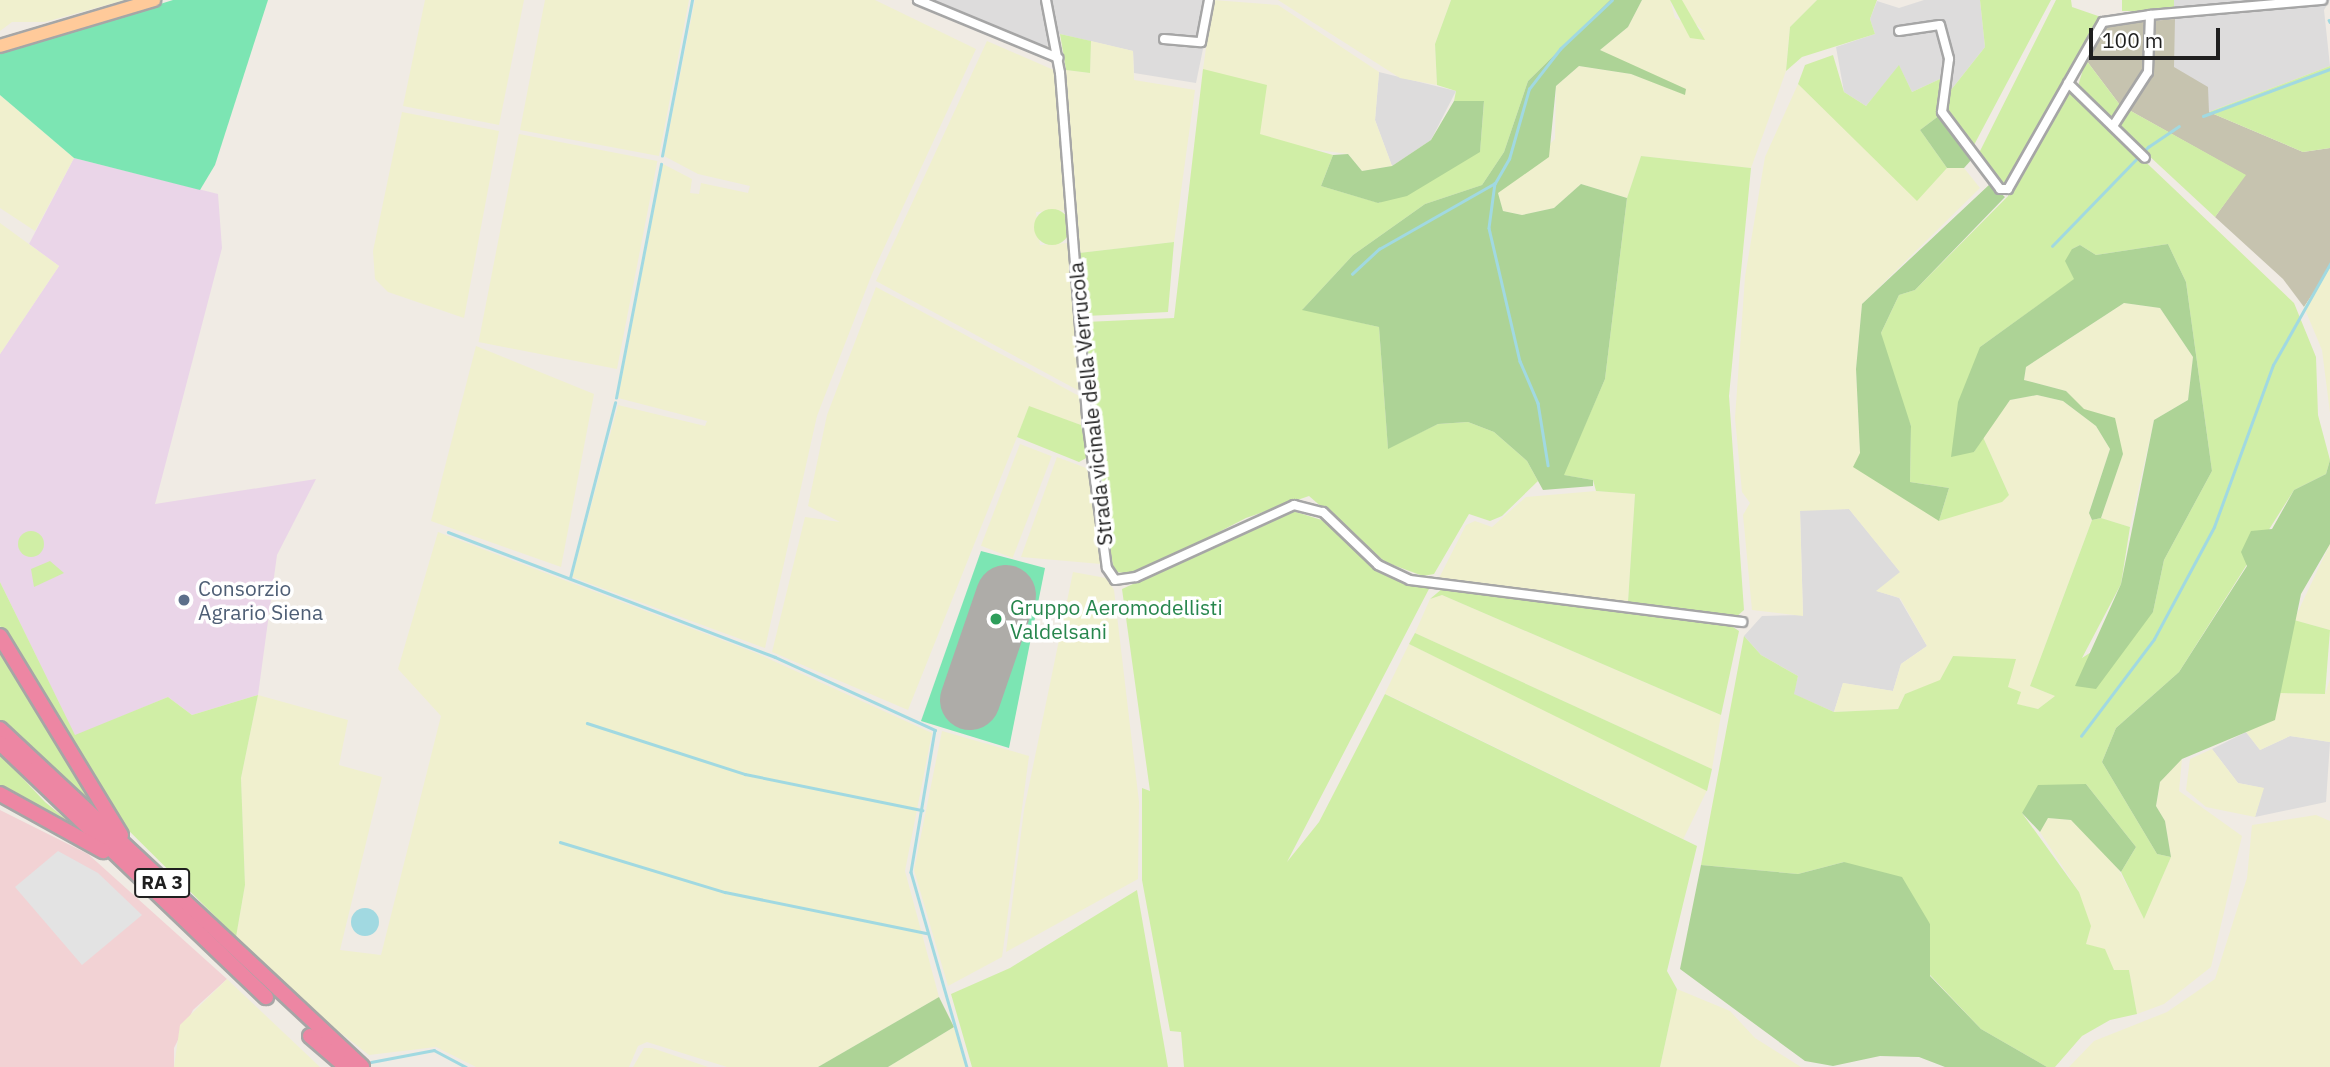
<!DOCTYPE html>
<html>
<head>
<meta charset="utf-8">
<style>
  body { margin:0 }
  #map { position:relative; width:2330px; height:1067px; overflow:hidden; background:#f0ebe4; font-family:"IBM Plex Sans",sans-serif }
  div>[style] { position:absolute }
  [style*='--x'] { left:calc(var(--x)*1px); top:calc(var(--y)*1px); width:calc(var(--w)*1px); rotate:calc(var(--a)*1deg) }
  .residential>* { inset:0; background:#dddcdc }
  .commercial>* { inset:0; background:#f2d2d4 }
  .industrial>* { inset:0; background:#ead5e8 }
  .construction>* { inset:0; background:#c6c3af }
  .farmland>* { inset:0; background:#f0f0ce; transform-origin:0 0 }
  .grass>* { inset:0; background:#d0eea6; transform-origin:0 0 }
  .round { border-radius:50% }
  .forest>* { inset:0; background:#add396 }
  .pitch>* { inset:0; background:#7ce5b3 }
  .parking>* { inset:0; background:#e3e3e3 }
  .water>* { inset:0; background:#a1d9e1 }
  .stream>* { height:2.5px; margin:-1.25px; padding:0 1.25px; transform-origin:1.25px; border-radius:1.25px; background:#a1d9e1 }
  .runway>* { height:60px; margin:-30px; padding:0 30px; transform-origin:30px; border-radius:30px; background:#aeaca8 }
  .roads { filter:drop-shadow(2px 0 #a6a6a6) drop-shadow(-2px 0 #a6a6a6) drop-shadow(0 2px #a6a6a6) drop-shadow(0 -2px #a6a6a6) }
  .minor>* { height:8px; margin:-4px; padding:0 4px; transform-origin:4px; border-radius:4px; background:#fff }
  .primary>* { height:12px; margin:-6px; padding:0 6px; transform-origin:6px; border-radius:6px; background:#ffca9a }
  .motorway>* { height:14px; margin:-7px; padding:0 7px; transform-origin:7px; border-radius:7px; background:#ed86a3 }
  .dots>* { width:19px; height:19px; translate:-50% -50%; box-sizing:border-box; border:4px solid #fff; border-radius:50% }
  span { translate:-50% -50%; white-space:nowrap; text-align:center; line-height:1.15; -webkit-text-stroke:7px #fff; paint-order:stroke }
  .shield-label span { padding:2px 5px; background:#fff; border:2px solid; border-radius:5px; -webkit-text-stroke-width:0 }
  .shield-label { font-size:19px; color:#1f1f1f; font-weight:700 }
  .street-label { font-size:21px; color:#1f1f1f }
  .service-label { font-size:21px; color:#4e5e75 }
  .left { translate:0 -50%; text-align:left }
  .leisure-label { font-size:21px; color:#27864d }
  .scale { position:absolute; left:2089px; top:28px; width:131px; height:32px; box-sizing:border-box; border:4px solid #1f1f1f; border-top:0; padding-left:9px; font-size:21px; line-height:24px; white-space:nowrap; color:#1f1f1f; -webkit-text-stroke:5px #fff; paint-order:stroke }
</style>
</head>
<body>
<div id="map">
  <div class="residential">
    <div style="clip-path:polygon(932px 0,1213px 0,1196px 83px,1134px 73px,1133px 51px,1060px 34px,1046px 47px)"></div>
    <div style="clip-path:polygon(1924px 0,1980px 0,1985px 47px,1951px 90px,1940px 87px,1940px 79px,1912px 92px,1899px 66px,1866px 106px,1844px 92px,1836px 47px,1875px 34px,1870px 19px,1877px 1px,1899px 8px)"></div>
    <div style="clip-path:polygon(2174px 0,2330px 0,2324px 10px,2330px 66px,2209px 112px,2173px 67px)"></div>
    <div style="clip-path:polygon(1379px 72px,1456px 91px,1431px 140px,1392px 166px,1375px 120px)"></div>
    <div style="clip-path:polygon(1849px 509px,1901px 573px,1877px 591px,1899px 598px,1927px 646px,1901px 664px,1893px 691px,1843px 683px,1834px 712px,1793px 694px,1798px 676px,1761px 655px,1744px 636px,1762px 616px,1803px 615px,1800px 510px)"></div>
    <div style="clip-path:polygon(2246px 732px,2260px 750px,2290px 736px,2330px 742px,2326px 802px,2255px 817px,2263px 788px,2238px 783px,2212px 749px)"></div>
  </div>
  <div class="commercial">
    <div style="clip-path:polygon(0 810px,88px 854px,227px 979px,193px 1010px,174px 1048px,174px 1067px,0 1067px)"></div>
  </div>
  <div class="industrial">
    <div style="clip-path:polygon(74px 158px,218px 194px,222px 248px,155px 504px,316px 479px,277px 555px,258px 695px,192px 715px,168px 697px,75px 736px,0 582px,0 354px,59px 266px,29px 244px)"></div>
  </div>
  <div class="construction">
    <div style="clip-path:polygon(2175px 19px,2174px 67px,2208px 87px,2209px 112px,2303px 152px,2330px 148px,2330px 268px,2304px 307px,2283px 279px,2215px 217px,2245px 175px,2120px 105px,2086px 60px,2105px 25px)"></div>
  </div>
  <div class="farmland">
    <div style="clip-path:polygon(0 0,125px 0,45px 22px,12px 22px,0 31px)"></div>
    <div style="clip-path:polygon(425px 0,524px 0,499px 125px,403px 106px)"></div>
    <div style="clip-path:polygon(545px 0,689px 0,659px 156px,520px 130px)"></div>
    <div style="clip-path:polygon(695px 0,875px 0,976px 49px,872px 274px,817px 416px,765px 648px,572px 577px,618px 405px,705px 426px,707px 421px,618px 398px,663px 164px,692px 179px,690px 193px,699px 194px,701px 183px,748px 193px,750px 186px,698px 174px,664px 156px)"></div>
    <div style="clip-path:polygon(1213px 0,1278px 5px,1379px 72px,1375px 120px,1392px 166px,1362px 171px,1348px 154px,1289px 146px,1260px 134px,1203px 69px)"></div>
    <div style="clip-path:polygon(1278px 0,1451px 0,1435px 44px,1437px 85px,1400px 78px)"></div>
    <div style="clip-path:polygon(1642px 0,1670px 0,1675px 18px,1705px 32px,1686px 16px,1682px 0,1817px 0,1790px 27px,1786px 71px,1751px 168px,1641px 156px,1627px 198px,1581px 184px,1554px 208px,1522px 215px,1503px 211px,1498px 193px,1555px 139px,1556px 86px,1579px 66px,1631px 74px,1685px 94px,1600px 50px,1628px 27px)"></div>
    <div style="clip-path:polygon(987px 41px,1056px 71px,1065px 210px,1036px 212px,1040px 245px,1068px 243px,1083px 393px,876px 281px)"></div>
    <div style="clip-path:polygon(1091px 41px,1133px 51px,1134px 80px,1195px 90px,1174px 242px,1079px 253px,1066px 70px,1090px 73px)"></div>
    <div style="clip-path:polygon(1798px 84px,1917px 200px,1947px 168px,1964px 168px,1980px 188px,1862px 304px,1856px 369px,1860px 453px,1940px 521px,2009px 495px,1983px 437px,2010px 400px,2037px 395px,2063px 401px,2096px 426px,2110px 449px,2089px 512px,2092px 520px,2030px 686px,2055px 696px,2038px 709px,2016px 704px,1996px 663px,1953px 656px,1940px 681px,1905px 694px,1898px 709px,1834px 712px,1843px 683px,1893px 691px,1901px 664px,1927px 646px,1900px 598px,1876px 591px,1900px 572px,1849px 509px,1800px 511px,1803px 616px,1752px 610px,1743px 515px,1750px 503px,1742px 492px,1735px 418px,1745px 277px,1765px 157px)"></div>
    <div style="clip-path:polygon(0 95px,74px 158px,35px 231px,0 208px)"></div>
    <div style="clip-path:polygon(402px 112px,499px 131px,464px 318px,388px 292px,375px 279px,373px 251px)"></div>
    <div style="left:519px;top:134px;width:141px;height:212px;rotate:11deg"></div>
    <div style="clip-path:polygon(0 223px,59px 266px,0 354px)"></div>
    <div style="clip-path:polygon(2330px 268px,2330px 413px,2322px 350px,2304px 307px)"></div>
    <div style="clip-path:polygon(876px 287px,1081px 397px,1081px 425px,1029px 407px,908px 710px,772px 652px,805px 517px,840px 522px,808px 506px,827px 415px)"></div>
    <div style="clip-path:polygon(2124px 303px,2160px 308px,2193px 357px,2188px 400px,2154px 420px,2130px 527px,2101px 518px,2123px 454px,2066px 391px,2024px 380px,2026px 367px)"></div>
    <div style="clip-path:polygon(476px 346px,594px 394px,561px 567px,431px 521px)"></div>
    <div style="left:1020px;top:444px;width:34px;height:109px;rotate:21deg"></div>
    <div style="clip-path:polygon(1057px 457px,1089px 469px,1101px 564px,1021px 557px)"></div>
    <div style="clip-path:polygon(1596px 491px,1635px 494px,1628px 602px,1439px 578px,1466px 525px,1475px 521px,1492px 527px,1526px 497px)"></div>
    <div style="clip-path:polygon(438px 532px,756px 653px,932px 733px,905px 871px,939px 997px,818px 1067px,727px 1067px,647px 1042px,638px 1046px,629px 1067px,476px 1067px,436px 1047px,369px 1055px,288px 992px,236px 937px,245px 885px,241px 778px,258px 695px,348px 720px,339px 765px,382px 777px,340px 950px,381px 955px,441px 716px,398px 669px)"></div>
    <div style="clip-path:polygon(2330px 544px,2330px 630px,2294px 620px)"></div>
    <div style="clip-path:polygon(1073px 572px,1106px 578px,1114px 590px,1139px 802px,1138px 879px,1006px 952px,1024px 810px)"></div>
    <div style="clip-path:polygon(1442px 595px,1721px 715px,1712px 769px,1415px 633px,1430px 599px)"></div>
    <div style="left:1409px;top:644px;width:332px;height:55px;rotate:26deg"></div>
    <div style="clip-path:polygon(2330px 679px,2330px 742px,2290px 736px,2260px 750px,2246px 732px,2274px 720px,2280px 693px,2325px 694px)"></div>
    <div style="clip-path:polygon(942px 731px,1029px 756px,1002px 957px,948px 986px,914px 870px)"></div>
    <div style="clip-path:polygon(2212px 749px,2238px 783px,2264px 788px,2255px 817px,2206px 807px,2186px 790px,2190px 759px)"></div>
    <div style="clip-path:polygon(2182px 759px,2179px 791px,2242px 836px,2211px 967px,2164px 1004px,2137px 1014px,2129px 970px,2114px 970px,2086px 944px,2079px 892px,2040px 832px,2048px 818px,2071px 820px,2113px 859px,2144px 918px,2171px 857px,2165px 821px,2156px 806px,2160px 782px)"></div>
    <div style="clip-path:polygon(2316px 815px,2330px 821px,2330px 1067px,2069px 1067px,2094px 1041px,2167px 1012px,2215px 979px,2247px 878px,2252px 825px)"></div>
    <div style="clip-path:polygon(227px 979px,320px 1067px,174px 1067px,180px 1025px)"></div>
    <div style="clip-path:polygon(1677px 989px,1730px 1011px,1755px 1038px,1801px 1067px,1660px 1067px)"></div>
    <div style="clip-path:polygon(954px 1027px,966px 1067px,888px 1067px)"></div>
    <div style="clip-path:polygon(644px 1048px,652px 1048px,708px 1067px,633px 1067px)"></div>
  </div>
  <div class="grass">
    <div style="clip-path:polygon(1451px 0,1610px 0,1528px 81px,1504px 152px,1482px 185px,1425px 204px,1353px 255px,1303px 309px,1379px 327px,1388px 448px,1438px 424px,1468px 422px,1494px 432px,1527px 461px,1538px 481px,1502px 516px,1490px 521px,1469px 514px,1434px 574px,1423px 576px,1385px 562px,1309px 496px,1246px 518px,1137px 574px,1114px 572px,1092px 433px,1085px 322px,1174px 318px,1203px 69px,1267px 85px,1260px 134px,1333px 155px,1321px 186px,1379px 203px,1480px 151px,1484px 102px,1454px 101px,1456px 91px,1437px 85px,1435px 44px)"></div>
    <div style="clip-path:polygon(1670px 0,1682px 0,1705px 40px,1690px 38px)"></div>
    <div style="clip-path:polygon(1817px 0,1877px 0,1870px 19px,1875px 34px,1802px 57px,1786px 71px,1790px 27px)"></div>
    <div style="clip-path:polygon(1980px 0,2051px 0,1974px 145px,1948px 109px,1951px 90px,1985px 47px)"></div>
    <div style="clip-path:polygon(2056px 0,2071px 0,2072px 7px,2101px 17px,2009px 184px,2000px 184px,1979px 153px)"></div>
    <div style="left:2122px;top:0;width:52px;height:11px"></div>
    <div style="clip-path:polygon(1060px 34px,1091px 41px,1090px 73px,1066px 70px)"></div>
    <div style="clip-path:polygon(1833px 55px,1844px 92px,1866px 106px,1899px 65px,1912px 92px,1940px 79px,1940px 115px,1920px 130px,1947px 168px,1917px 201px,1798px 84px,1805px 65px)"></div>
    <div style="clip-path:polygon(2086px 60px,2120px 105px,2246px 175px,2215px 217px,2077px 89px)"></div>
    <div style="clip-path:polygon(2330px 66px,2330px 148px,2303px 152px,2209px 112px)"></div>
    <div style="clip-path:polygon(2071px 91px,2294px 303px,2316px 357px,2318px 415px,2330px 460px,2326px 474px,2294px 490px,2179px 672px,2116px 728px,2102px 762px,2157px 854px,2171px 857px,2144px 919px,2121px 872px,2136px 847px,2086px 784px,2022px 813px,2079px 892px,2091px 926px,2086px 944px,2105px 949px,2114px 970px,2129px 970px,2137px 1014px,2110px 1020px,2082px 1036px,2055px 1067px,2047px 1067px,1981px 1029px,1930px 975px,1930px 924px,1844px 862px,1798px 874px,1701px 865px,1744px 636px,1761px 655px,1798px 676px,1794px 694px,1834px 712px,1898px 709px,1905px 694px,1940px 680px,1953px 656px,2016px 659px,2008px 687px,2021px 692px,2017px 704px,2038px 709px,2055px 696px,2030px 686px,2092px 520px,2101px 518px,2130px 527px,2121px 584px,2082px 658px,2153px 612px,2164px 560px,2212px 471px,2186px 282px,2168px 244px,2096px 255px,2080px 245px,2072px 249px,2075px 279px,1980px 347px,1974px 452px,1983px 437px,2009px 495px,2002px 502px,1939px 521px,1949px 488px,1910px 482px,1911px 426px,1885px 361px,1881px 333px,1899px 295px,1915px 290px,2013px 191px)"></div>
    <div style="clip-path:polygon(1641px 156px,1751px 168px,1729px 396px,1744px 610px,1736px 617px,1628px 602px,1635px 494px,1596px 491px,1593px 480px,1563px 475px,1605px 379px,1627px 198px)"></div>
    <div class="round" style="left:1034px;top:209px;width:36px;height:36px"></div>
    <div style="clip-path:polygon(1174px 242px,1168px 312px,1086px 316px,1079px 253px)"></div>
    <div style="clip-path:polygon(1029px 406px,1081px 425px,1088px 457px,1079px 462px,1017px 437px)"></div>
    <div style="clip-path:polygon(1293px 511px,1328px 522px,1379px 572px,1430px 587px,1287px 862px,1319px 822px,1385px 694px,1697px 846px,1667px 971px,1677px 989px,1660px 1067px,1184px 1067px,1181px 1032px,1170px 1031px,1142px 880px,1142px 788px,1150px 791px,1122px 589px)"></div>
    <div class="round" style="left:18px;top:531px;width:26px;height:26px"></div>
    <div style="clip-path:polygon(50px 561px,64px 573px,34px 587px,31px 569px)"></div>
    <div style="clip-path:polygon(0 582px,75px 735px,168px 697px,192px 715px,258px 695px,241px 778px,245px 885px,236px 937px,110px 812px,0 626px)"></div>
    <div style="clip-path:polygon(1443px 588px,1730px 625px,1739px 631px,1721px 715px,1442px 595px,1430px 599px)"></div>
    <div style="clip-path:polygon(2294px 620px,2330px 630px,2325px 694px,2280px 693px)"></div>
    <div style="clip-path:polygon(1415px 633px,1712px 769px,1707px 791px,1409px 644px)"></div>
    <div style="clip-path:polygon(0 649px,92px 799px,96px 815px,0 721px)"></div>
    <div style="clip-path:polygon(0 754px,45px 802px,83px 833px,0 790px)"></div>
    <div style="clip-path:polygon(1137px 890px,1168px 1067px,972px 1067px,951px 994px,1010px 968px)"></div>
  </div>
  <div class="forest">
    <div style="clip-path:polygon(1610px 0,1642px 0,1628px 27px,1600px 50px,1686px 89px,1685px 95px,1631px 74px,1579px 66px,1556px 86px,1549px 157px,1498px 193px,1503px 211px,1522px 215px,1554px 208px,1581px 184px,1627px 198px,1605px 379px,1564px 475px,1593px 480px,1593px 486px,1543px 490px,1527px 461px,1494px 432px,1468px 422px,1438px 424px,1388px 449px,1379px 327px,1302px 310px,1353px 255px,1425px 204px,1482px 185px,1504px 152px,1528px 81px)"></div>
    <div style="clip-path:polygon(1454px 101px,1484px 101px,1480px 152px,1407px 196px,1378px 203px,1321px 186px,1333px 155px,1348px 154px,1362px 171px,1392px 166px,1431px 140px)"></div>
    <div style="clip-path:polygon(1940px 115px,1973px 158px,1964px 168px,1947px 168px,1920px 130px)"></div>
    <div style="clip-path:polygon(1990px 184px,2005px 197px,1915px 290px,1899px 295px,1881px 333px,1911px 426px,1910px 482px,1949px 488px,1939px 521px,1853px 467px,1860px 453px,1856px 369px,1862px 304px)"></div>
    <div style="clip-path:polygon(2168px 244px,2186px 282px,2212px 471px,2164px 560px,2153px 612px,2096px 689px,2075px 686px,2121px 584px,2154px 420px,2188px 400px,2193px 357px,2160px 308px,2124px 303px,2026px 367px,2024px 380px,2066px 391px,2084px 409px,2115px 418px,2123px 454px,2101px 518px,2092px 520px,2089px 513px,2110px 449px,2096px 426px,2063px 401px,2037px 395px,2010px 400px,1974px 452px,1951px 457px,1958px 402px,1980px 347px,2074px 279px,2065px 261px,2072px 249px,2080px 245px,2096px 255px)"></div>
    <div style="clip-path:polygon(2330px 460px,2330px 544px,2301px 594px,2275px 720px,2182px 759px,2160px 782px,2156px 806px,2165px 821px,2171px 857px,2157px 854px,2102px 762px,2116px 728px,2179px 672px,2247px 566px,2241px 552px,2251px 531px,2272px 529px,2294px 490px,2326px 474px)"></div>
    <div style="clip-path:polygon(2086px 784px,2136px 847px,2121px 872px,2071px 820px,2048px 818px,2040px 832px,2022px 813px,2038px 785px)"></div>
    <div style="clip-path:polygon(1844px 862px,1902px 877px,1930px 924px,1930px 976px,1981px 1029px,2047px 1067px,1945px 1067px,1919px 1057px,1880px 1056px,1833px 1066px,1805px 1061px,1680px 969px,1701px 865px,1798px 874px)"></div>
    <div style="clip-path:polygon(939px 997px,954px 1027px,888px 1067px,818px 1067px)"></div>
  </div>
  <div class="pitch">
    <div style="clip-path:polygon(173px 0,268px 0,215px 165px,200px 190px,74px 158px,0 95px,0 54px)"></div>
    <div style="clip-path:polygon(981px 551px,1045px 568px,1009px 748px,921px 721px)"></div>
  </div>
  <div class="parking">
    <div style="clip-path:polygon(58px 851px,98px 873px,142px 915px,82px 965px,15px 887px)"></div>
  </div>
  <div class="water">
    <div class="round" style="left:351px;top:908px;width:28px;height:28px"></div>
  </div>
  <div class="stream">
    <div style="--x:2329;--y:20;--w:2;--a:63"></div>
    <div style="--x:2203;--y:116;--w:135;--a:-20.3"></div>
    <div style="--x:662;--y:156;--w:159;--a:-79.1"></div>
    <div style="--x:1495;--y:183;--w:45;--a:97.6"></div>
    <div style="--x:1489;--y:228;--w:137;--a:76.9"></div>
    <div style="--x:1520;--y:361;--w:46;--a:66.8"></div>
    <div style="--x:1538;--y:403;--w:63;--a:80.8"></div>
    <div style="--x:2052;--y:246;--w:138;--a:-45.9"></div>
    <div style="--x:2148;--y:147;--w:37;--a:-34"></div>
    <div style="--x:1352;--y:274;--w:37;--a:-43"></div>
    <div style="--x:1379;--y:249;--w:133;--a:-29.6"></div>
    <div style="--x:1495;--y:183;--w:28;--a:-60"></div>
    <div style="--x:1509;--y:159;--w:73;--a:-74.1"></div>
    <div style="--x:1529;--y:89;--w:51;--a:-52.2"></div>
    <div style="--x:1560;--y:49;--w:71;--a:-43.3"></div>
    <div style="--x:616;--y:398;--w:238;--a:-79.1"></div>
    <div style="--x:448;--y:532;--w:350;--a:20.9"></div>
    <div style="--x:775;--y:657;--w:176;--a:24.5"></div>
    <div style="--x:935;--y:730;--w:144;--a:99.6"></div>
    <div style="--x:911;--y:872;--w:203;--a:74"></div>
    <div style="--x:570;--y:578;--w:181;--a:-75.6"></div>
    <div style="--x:587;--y:723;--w:166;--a:17.9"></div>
    <div style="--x:745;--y:774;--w:181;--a:11.5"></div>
    <div style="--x:2081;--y:736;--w:121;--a:-53"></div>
    <div style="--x:2154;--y:639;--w:127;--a:-61.8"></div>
    <div style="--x:2214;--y:527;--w:172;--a:-70"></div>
    <div style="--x:2273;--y:365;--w:116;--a:-60.6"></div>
    <div style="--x:560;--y:842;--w:172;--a:16.9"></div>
    <div style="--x:725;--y:892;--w:206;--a:11.5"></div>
    <div style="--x:371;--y:1062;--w:64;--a:-10.8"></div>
    <div style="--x:434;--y:1050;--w:36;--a:28"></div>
  </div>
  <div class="runway">
    <div style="--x:970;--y:700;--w:111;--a:-71.1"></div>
  </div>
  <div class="roads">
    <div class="minor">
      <div style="--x:918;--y:0;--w:152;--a:22.5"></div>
      <div style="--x:1046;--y:0;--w:74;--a:79.1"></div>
      <div style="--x:1060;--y:73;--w:347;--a:85.5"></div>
      <div style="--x:1087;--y:419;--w:150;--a:82.4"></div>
      <div style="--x:1107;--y:568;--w:14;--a:56"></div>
      <div style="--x:1115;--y:580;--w:21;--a:-8"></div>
      <div style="--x:1136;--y:577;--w:174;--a:-24.5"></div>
      <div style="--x:1294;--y:505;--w:30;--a:14"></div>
      <div style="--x:1323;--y:512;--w:76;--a:43.9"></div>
      <div style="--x:1378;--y:565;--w:35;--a:25"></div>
      <div style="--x:1410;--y:580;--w:335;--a:7.2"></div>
      <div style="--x:1899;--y:31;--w:41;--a:-8.3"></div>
      <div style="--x:1940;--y:25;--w:35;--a:75"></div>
      <div style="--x:1949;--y:59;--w:53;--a:97.5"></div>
      <div style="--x:1942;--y:112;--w:96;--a:53"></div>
      <div style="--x:2000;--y:189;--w:8;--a:0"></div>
      <div style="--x:2008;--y:189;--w:192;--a:-60.4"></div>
      <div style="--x:2103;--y:22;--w:48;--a:-8.5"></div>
      <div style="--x:1164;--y:39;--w:37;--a:5"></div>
      <div style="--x:1201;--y:42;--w:43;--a:-79.2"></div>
      <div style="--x:2068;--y:83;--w:107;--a:44.2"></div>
      <div style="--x:2113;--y:126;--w:64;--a:-57.1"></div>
      <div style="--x:2148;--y:72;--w:57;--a:-88"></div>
      <div style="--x:2150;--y:15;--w:173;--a:-5"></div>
    </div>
    <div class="primary">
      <div style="--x:0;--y:46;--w:161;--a:-16.6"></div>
    </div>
    <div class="motorway">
      <div style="--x:0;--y:636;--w:233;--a:58.7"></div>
      <div style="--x:0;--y:729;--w:495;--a:43"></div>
      <div style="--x:0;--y:743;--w:368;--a:43.7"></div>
      <div style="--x:0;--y:794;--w:118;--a:29"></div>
      <div style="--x:310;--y:1036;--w:48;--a:40.7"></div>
    </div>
  </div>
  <div class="dots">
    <div style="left:184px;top:600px;background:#5c6f8a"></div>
    <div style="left:996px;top:619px;background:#2e9e5b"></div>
  </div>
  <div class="shield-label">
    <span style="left:162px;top:883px">RA 3</span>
  </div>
  <div class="street-label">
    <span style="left:1090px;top:404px;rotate:-96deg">Strada vicinale della Verrucola</span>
  </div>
  <div class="service-label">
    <span class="left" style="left:198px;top:600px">Consorzio<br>Agrario Siena</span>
  </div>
  <div class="leisure-label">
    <span class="left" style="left:1010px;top:619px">Gruppo Aeromodellisti<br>Valdelsani</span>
  </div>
  <div class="scale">100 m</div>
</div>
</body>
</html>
